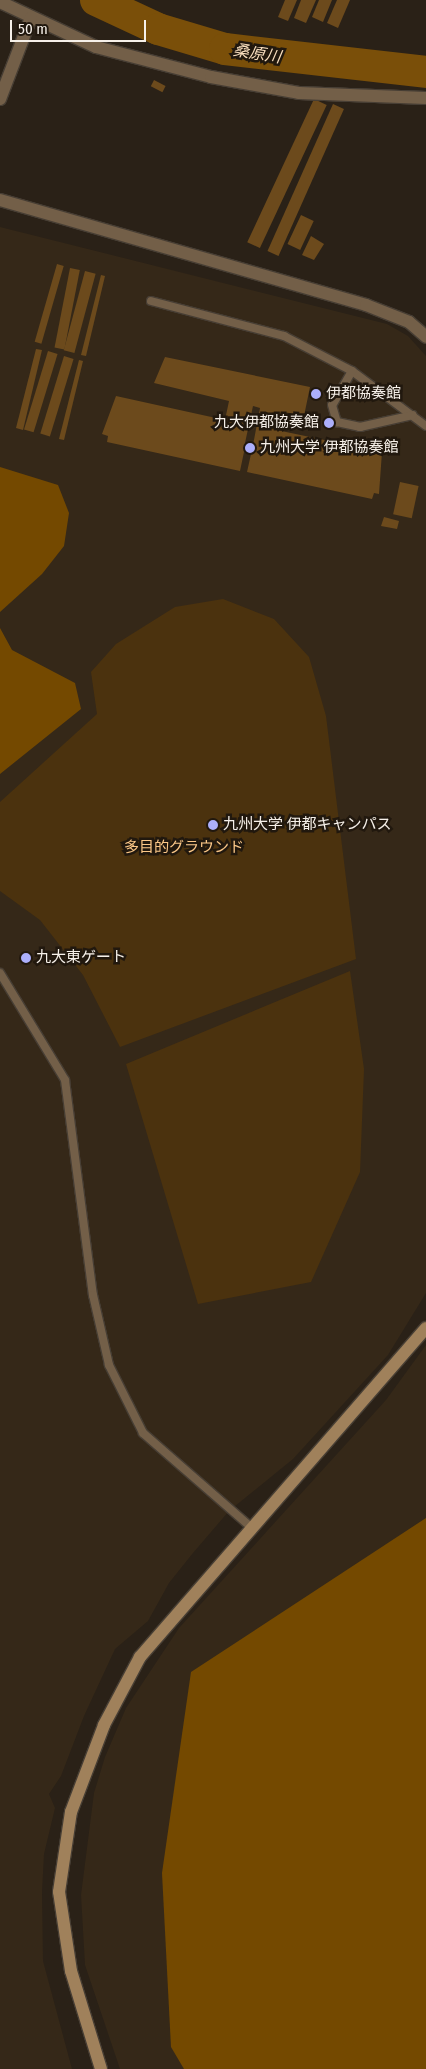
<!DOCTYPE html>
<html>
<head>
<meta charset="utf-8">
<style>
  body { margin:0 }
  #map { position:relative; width:426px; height:2069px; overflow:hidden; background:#2a2117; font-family:"Fira Sans Condensed","Noto Sans JP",sans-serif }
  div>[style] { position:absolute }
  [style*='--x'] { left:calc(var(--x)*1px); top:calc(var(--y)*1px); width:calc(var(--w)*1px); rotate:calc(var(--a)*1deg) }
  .built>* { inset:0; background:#352818 }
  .green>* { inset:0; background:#4b320e }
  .forest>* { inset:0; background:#744900 }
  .river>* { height:32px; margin:-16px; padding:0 16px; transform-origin:16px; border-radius:16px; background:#7a4f09 }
  .building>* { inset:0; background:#6c4a1c; transform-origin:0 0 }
  .roads { filter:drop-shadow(1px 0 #473e34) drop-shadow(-1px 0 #473e34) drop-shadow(0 1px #473e34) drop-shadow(0 -1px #473e34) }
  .lane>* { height:8px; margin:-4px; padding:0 4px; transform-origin:4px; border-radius:4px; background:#735f48 }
  .street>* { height:12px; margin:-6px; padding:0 6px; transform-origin:6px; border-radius:6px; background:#735f48 }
  .secondary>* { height:12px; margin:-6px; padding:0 6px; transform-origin:6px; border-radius:6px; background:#a0815b }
  .dots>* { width:14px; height:14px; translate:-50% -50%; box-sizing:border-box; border:2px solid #21180e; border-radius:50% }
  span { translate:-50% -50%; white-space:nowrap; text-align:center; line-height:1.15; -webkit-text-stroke:5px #21180e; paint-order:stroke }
  .poi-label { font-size:15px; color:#f6f0e9 }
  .left { translate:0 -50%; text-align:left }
  .right { translate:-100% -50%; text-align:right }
  .park-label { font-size:15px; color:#fcc888 }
  .water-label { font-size:16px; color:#f8debe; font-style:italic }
  .scale { position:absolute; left:10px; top:20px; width:136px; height:22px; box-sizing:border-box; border:2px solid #f6f0e9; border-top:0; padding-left:6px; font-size:15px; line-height:18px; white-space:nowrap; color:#f6f0e9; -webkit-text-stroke:4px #21180e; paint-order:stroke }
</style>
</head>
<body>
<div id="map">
  <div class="built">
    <div style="clip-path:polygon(0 227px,387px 324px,408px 336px,426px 356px,426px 1293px,388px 1355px,293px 1459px,229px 1511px,193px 1553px,169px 1583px,148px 1621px,115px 1649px,84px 1716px,61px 1776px,49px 1794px,55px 1808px,44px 1854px,42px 1892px,43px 1961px,72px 2069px,0 2069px)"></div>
    <div style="clip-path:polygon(426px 1345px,426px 2069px,120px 2069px,85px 1965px,81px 1895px,94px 1793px,105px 1757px,126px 1708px,179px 1628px,386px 1400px)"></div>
  </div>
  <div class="green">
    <div style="clip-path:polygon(223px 599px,274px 619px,309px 657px,326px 716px,356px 959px,120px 1047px,83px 975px,40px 920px,0 891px,0 802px,97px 714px,91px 672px,116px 644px,175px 607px)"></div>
    <div style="clip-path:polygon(350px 971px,364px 1069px,360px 1172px,311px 1282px,198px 1304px,126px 1064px)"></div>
  </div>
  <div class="forest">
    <div style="clip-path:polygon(0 467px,58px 485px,69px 513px,64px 546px,42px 574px,0 612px)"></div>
    <div style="clip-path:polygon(0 628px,12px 650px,75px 683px,81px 709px,0 774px)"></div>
    <div style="clip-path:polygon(426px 1518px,426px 2069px,184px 2069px,171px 2047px,162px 1873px,191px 1672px)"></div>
  </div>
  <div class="river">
    <div style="--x:96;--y:0;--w:68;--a:25.1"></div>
    <div style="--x:158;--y:29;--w:70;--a:16.6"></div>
    <div style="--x:225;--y:49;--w:202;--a:6.5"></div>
  </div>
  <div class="building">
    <div style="clip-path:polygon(285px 0,297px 0,288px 21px,278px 17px)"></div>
    <div style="clip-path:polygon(301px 0,316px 0,306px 23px,294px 18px)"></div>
    <div style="clip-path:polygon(319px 0,332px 0,323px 22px,312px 17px)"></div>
    <div style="clip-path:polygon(337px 0,350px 0,338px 28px,327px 23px)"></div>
    <div style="left:154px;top:80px;width:13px;height:7px;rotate:27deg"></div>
    <div style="left:314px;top:99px;width:14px;height:158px;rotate:25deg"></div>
    <div style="left:333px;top:104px;width:12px;height:161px;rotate:24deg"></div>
    <div style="left:301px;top:215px;width:14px;height:32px;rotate:25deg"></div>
    <div style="clip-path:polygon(311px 236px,324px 244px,314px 260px,302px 255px)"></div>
    <div style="left:57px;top:264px;width:7px;height:81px;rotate:16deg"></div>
    <div style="left:70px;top:268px;width:10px;height:81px;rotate:11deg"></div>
    <div style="left:85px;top:271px;width:11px;height:82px;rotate:15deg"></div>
    <div style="clip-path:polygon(101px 275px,105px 276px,86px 356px,81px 355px)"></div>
    <div style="clip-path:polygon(36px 349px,42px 350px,23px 430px,16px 428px)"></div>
    <div style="left:48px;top:351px;width:10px;height:82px;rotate:17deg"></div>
    <div style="left:64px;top:356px;width:10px;height:81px;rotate:17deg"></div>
    <div style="clip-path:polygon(evenodd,165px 357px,310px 387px,304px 416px,284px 412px,281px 424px,268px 421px,267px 428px,382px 452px,379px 494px,374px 493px,372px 499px,247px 472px,251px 454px,244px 452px,240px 471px,107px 442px,108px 436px,102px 434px,116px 396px,225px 420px,229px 401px,154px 383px,165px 357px,253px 406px,260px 408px,253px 445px,245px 443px,253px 406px)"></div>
    <div style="clip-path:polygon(79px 360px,83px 361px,64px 440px,59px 439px)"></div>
    <div style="left:400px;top:482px;width:19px;height:33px;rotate:12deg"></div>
    <div style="clip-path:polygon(384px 517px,399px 521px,397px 529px,381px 526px)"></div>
  </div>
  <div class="roads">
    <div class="lane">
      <div style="--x:151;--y:301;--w:138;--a:14.7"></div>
      <div style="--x:284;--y:336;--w:76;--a:27.2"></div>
      <div style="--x:352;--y:371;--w:92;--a:36.6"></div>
      <div style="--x:352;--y:371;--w:39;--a:120"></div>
      <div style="--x:332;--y:405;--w:18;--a:74"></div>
      <div style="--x:337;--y:422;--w:24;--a:12"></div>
      <div style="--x:360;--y:427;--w:54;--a:-12.8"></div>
      <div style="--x:0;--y:973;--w:125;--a:58.7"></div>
      <div style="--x:65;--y:1080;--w:217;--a:82.6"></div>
      <div style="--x:93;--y:1295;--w:72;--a:77.1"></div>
      <div style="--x:109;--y:1365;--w:76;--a:63.4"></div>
      <div style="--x:143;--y:1433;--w:146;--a:41.1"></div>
    </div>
    <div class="street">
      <div style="--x:0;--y:2;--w:106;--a:25.1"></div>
      <div style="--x:96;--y:47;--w:119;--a:14.6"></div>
      <div style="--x:211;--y:77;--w:89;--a:10.3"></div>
      <div style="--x:299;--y:93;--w:127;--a:2.3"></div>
      <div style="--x:0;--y:99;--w:87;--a:-69.1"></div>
      <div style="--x:0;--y:200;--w:381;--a:16"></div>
      <div style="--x:366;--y:305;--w:46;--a:21.6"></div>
      <div style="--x:409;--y:322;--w:23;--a:41"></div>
    </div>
    <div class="secondary">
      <div style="--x:101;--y:2069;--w:102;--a:-107"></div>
      <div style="--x:71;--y:1971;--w:80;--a:-98.6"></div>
      <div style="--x:59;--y:1892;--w:81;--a:-81.5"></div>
      <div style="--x:71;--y:1812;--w:93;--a:-69.2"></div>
      <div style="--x:104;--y:1725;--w:77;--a:-62.1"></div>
      <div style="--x:140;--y:1657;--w:436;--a:-49"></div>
    </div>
  </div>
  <div class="dots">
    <div style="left:316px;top:394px;background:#acaffb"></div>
    <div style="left:329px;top:423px;background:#acaffb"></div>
    <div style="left:250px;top:448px;background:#acaffb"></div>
    <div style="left:213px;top:825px;background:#acaffb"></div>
    <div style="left:26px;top:958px;background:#acaffb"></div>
  </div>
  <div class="poi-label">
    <span class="left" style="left:326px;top:394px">伊都協奏館</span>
    <span class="right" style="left:319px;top:423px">九大伊都協奏館</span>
    <span class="left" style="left:260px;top:448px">九州大学 伊都協奏館</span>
    <span class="left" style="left:223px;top:825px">九州大学 伊都キャンパス</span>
    <span class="left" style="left:36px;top:958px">九大東ゲート</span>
  </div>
  <div class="park-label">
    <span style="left:184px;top:848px">多目的グラウンド</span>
  </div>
  <div class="water-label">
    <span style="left:257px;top:54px;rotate:9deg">桑原川</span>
  </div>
  <div class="scale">50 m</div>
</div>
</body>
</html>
